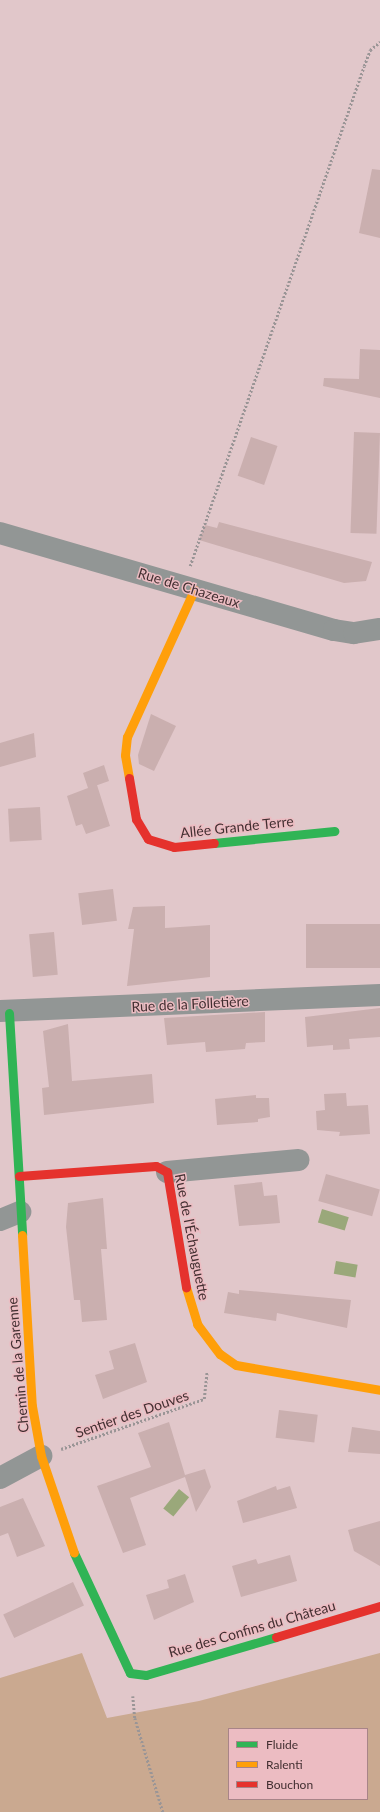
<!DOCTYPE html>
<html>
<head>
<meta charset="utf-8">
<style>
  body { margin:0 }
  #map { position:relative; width:380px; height:1812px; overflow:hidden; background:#e1c7ca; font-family:Lato,sans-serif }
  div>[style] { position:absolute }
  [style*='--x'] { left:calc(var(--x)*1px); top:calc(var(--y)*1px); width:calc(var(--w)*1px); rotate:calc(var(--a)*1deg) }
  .green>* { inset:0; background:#caa990 }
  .water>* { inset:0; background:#9aa87a; transform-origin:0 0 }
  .building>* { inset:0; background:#caafaf; transform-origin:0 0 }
  .path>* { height:2.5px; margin-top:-1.25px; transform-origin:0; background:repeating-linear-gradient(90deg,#9a9596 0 2px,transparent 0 4px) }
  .street>* { height:22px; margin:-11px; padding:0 11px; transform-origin:11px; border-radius:11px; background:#929695 }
  .fast>* { height:9px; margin:-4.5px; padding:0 4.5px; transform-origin:4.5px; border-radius:4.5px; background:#30b455 }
  .slow>* { height:9px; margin:-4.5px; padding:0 4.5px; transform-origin:4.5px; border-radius:4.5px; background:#ff9f0a }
  .jam>* { height:9px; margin:-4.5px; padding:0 4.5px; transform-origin:4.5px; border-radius:4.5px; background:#e5322d }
  span { translate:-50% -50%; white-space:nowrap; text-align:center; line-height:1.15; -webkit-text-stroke:3px #ecbcc2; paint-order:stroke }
  .street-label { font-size:14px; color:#422f31 }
  .legend { position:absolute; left:228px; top:1728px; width:140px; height:72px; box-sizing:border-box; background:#ecbcc2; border:1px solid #a88488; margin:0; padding:5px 7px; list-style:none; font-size:12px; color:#422f31 }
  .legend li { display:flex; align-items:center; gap:8px; height:20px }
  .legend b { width:20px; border:1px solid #a88488 }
</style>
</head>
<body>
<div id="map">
  <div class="green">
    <div style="clip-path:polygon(evenodd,82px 1653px,107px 1718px,199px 1701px,380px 1653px,380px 1812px,0 1812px,0 1678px,82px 1653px,229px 1729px,367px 1729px,367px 1799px,229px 1799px,229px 1729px)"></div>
  </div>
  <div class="water">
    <div style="left:322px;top:1209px;width:28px;height:14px;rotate:17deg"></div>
    <div style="left:336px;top:1261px;width:22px;height:13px;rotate:10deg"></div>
    <div style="left:179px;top:1489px;width:13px;height:25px;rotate:39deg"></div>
  </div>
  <div class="building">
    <div style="clip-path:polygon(372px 169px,380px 170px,380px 238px,359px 233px)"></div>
    <div style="clip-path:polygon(360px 349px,380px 350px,380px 398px,323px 386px,324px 378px,359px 379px)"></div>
    <div style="left:354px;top:432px;width:26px;height:101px;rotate:2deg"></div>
    <div style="left:251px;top:437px;width:28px;height:41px;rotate:19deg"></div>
    <div style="clip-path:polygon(219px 522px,372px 562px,366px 581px,344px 583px,199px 540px,205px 525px,217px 528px)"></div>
    <div style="clip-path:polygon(151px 714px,176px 726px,154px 771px,139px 764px,138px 755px)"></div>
    <div style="clip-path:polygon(34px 733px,36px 757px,0 767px,0 743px)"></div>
    <div style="clip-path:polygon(104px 765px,109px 781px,92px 787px,97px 785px,110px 826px,86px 834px,82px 824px,76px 826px,67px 796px,88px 788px,83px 773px)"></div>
    <div style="left:40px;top:807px;width:33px;height:32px;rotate:87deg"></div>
    <div style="left:113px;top:889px;width:32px;height:35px;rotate:83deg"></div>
    <div style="clip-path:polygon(165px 906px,165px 928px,210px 925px,210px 977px,127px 986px,134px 929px,128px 929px,133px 907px)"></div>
    <div style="left:380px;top:924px;width:44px;height:74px;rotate:90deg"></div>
    <div style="left:54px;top:932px;width:43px;height:25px;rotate:85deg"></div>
    <div style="clip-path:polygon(380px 1008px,380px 1037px,349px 1039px,350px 1049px,333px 1050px,333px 1045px,307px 1047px,305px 1017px)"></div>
    <div style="clip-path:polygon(265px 1012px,265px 1042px,246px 1043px,245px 1049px,206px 1052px,205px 1042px,167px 1045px,164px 1018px)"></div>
    <div style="clip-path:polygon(68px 1024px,72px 1081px,152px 1074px,154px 1103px,44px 1115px,42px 1088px,49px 1087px,43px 1031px)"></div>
    <div style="clip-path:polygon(346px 1093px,347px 1106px,368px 1105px,370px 1134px,339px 1136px,340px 1132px,317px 1130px,316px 1111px,325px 1110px,324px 1094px)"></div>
    <div style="clip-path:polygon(256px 1095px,256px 1098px,269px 1098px,270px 1117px,258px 1119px,258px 1122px,217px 1125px,215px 1099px)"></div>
    <div style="left:326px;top:1174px;width:56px;height:28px;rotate:16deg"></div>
    <div style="clip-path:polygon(262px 1182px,264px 1196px,277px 1195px,280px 1223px,239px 1226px,234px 1185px)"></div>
    <div style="clip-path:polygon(103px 1198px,107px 1249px,101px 1249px,107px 1320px,82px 1322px,80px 1300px,74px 1300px,66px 1227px,68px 1203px)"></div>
    <div style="clip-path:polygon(239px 1290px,351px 1300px,347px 1328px,277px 1313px,276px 1321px,224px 1313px,228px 1292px,239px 1294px)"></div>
    <div style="clip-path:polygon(135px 1343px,147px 1382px,103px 1399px,95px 1375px,114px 1369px,109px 1351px)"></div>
    <div style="left:279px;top:1410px;width:39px;height:28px;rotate:7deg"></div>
    <div style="clip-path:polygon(169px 1422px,185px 1475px,205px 1469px,211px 1487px,196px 1512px,185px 1477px,130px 1498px,146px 1545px,123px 1553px,97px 1486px,151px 1467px,138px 1433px)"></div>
    <div style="clip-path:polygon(352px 1427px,380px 1431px,380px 1454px,348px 1452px)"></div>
    <div style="clip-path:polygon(276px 1486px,277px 1490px,290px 1486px,297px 1508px,243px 1523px,237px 1501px)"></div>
    <div style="clip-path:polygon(23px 1498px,45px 1546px,17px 1557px,8px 1533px,0 1536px,0 1507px)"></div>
    <div style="clip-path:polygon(380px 1521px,380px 1566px,354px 1551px,348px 1530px)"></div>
    <div style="clip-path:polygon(290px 1555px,297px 1581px,241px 1597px,232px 1566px,256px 1559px,258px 1564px)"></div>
    <div style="clip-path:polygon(185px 1574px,194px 1602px,154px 1620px,146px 1595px,169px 1588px,167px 1580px)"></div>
    <div style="left:73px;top:1582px;width:26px;height:77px;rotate:65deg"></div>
  </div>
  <div class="path">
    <div style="--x:190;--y:566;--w:529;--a:-70.81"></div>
    <div style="--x:364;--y:66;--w:17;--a:-69"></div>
    <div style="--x:370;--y:50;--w:13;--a:-39"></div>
    <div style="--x:61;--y:1449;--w:151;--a:-19.3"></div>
    <div style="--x:204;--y:1399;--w:27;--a:-84"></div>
    <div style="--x:133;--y:1696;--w:22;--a:85"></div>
    <div style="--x:135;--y:1718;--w:98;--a:73.4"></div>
  </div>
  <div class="street">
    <div style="--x:0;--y:533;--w:348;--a:16.2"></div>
    <div style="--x:334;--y:630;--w:20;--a:9"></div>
    <div style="--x:354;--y:633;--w:26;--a:-9"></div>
    <div style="--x:0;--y:1011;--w:380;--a:-2.4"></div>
    <div style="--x:167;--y:1172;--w:132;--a:-5.2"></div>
    <div style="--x:0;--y:1220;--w:22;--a:-22"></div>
    <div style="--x:0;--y:1478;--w:47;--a:-28.2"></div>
  </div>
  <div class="fast">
    <div style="--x:214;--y:843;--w:121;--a:-5.7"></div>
    <div style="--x:9;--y:1013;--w:222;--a:86.6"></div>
    <div style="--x:74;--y:1553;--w:132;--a:65"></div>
    <div style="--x:130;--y:1673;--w:16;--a:7"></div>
    <div style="--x:146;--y:1675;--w:135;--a:-16.3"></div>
  </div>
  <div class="slow">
    <div style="--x:129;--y:778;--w:23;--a:-100"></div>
    <div style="--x:125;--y:755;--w:18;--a:-84"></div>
    <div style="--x:127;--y:737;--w:162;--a:-65.5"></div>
    <div style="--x:22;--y:1235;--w:171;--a:86.7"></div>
    <div style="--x:32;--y:1406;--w:51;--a:79.8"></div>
    <div style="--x:41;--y:1456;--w:102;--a:71.2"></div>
    <div style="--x:186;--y:1287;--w:39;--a:73"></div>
    <div style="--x:197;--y:1324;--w:38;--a:53"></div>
    <div style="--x:220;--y:1354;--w:19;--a:35"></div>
    <div style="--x:236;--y:1365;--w:146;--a:9.8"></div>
  </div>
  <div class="jam">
    <div style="--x:129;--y:778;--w:42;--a:80.3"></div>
    <div style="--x:136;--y:819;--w:23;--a:59"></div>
    <div style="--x:148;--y:839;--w:27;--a:17"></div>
    <div style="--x:174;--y:847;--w:40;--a:-5.7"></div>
    <div style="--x:19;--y:1176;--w:137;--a:-4.2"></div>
    <div style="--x:156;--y:1166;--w:13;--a:29"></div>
    <div style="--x:167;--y:1172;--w:117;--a:80.6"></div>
    <div style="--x:276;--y:1637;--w:109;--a:-16.6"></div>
  </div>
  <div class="street-label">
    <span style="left:189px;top:588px;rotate:17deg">Rue de Chazeaux</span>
    <span style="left:237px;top:827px;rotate:-6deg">Allée Grande Terre</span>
    <span style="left:190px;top:1004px;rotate:-3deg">Rue de la Folletière</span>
    <span style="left:192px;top:1237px;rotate:79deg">Rue de l'Échauguette</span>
    <span style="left:18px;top:1365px;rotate:-95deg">Chemin de la Garenne</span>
    <span style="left:132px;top:1414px;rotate:-19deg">Sentier des Douves</span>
    <span style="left:252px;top:1629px;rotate:-16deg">Rue des Confins du Château</span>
  </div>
  <ul class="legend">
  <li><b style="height:5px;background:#30b455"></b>Fluide</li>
  <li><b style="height:5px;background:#ff9f0a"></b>Ralenti</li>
  <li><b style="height:5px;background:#e5322d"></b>Bouchon</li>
  </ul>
</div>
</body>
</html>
